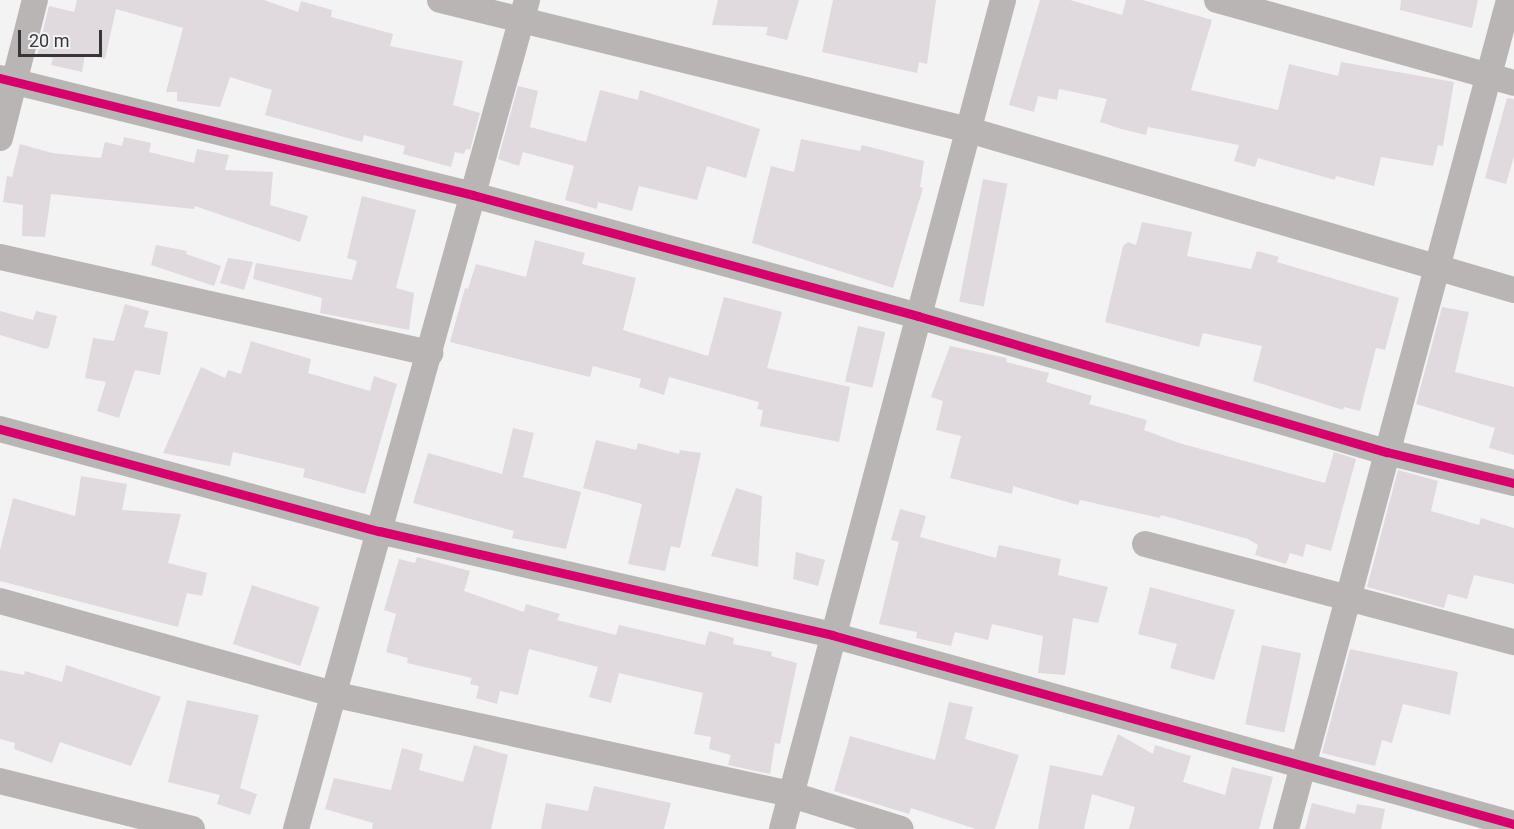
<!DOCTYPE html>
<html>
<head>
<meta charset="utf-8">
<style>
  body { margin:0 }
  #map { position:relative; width:1514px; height:829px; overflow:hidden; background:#f3f3f4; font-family:Roboto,sans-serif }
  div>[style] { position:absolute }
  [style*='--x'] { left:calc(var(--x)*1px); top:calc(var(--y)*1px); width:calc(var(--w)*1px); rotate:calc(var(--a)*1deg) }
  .building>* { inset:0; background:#e0d9dd; transform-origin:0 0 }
  .minor>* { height:26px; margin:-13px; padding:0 13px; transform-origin:13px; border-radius:13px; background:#b9b5b4 }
  .cycleway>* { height:9px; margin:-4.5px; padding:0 4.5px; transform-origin:4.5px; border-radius:4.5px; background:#d6006c }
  span { translate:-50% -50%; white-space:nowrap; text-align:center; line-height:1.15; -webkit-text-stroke:4.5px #f2f3f5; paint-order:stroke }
  .scale { position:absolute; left:18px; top:30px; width:84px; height:27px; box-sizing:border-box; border:3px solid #363637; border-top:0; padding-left:8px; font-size:18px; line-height:21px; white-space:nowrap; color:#363637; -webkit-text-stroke:4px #f2f3f5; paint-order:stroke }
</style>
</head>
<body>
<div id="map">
  <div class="building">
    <div style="clip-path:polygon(77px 0,264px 0,298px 12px,301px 1px,332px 10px,331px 17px,393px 34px,390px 46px,463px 61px,453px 105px,480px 113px,470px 150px,466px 149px,464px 154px,455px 152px,451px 167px,403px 154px,405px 146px,364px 135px,362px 142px,265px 115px,272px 90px,230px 77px,220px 107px,177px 101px,177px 92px,166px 92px,183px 28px,116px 9px,105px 59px,85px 55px,82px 72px,51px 65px,53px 58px,37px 55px,49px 6px,74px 12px)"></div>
    <div style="clip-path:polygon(718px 0,799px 0,787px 40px,766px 35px,768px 27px,712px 25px)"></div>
    <div style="clip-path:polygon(833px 0,936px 0,927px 64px,919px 62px,917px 73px,822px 52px)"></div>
    <div style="clip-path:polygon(1040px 0,1070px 0,1122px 15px,1126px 0,1143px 0,1212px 20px,1191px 90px,1278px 110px,1289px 64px,1338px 76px,1341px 62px,1454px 82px,1443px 146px,1438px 145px,1433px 166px,1381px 157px,1374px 186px,1336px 176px,1335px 180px,1258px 158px,1255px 167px,1234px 161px,1239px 145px,1148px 127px,1146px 135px,1121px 129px,1100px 122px,1107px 99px,1059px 89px,1057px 100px,1038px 96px,1034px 112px,1009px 105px)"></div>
    <div style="clip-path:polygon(1401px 0,1478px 0,1472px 28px,1400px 10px)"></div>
    <div style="clip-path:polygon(518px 86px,538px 91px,530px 127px,586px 142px,600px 90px,638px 100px,640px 90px,760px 129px,746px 178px,707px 166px,697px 200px,639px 186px,632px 211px,598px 202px,597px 209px,565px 200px,574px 166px,523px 152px,519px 166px,498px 159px)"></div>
    <div style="clip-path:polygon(1507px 98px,1514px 99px,1514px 156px,1506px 184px,1485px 178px)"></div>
    <div style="clip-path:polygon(124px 137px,151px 143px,149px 152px,194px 163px,197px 149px,229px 155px,225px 170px,273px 172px,270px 205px,308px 216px,300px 242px,195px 206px,194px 209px,51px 194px,45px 237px,22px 236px,23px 205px,3px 202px,7px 176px,12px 177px,20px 144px,52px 153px,101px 158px,105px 142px,122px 146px)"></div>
    <div style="clip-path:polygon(801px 139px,860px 151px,862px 145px,924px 161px,920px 187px,923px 188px,893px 288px,752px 243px,771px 166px,794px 172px)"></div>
    <div style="left:983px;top:179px;width:25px;height:125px;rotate:11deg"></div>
    <div style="clip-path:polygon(362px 196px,416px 210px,396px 288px,414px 293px,409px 330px,320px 313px,322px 298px,253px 279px,256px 263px,352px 280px,357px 261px,347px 258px)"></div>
    <div style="clip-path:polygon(1142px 222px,1192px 232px,1187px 256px,1251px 269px,1257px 251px,1279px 257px,1277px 262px,1399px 298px,1385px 350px,1376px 348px,1360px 411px,1344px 407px,1343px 410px,1253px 381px,1262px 346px,1203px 333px,1199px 347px,1105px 322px,1123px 246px,1128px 242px,1136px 245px)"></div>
    <div style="clip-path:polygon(535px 240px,585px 253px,582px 264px,636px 278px,623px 330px,708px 356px,724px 297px,782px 312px,767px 368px,850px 387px,839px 442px,760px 426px,763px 410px,757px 409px,759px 402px,669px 377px,664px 395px,639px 387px,641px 379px,593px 366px,590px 377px,450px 342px,465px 288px,468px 289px,476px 264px,526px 277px)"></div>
    <div style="clip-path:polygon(156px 245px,187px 251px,186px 254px,221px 266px,214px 286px,151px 265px)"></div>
    <div style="clip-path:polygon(228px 258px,253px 262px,244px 290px,220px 283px)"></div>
    <div style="clip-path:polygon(125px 304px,149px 311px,144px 327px,168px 332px,160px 375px,135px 370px,119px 418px,97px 411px,106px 382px,85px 378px,93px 338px,114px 341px)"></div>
    <div style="clip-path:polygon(1442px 307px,1469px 312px,1455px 372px,1514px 387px,1514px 455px,1489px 448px,1495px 428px,1416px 404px)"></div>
    <div style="clip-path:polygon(0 311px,33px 320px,36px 311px,57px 316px,49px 347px,46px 349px,0 335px)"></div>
    <div style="left:858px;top:326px;width:28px;height:57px;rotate:13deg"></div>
    <div style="clip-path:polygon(251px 341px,311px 359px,308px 373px,370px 391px,374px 376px,397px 384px,365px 494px,303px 477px,305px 469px,233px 452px,230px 466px,163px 453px,201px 367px,225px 378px,228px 370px,241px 374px)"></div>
    <div style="clip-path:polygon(950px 346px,1007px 358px,1006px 362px,1049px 373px,1046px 382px,1092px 396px,1089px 404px,1147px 420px,1144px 430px,1179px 443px,1325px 483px,1334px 452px,1356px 459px,1331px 551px,1306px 544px,1303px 557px,1290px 553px,1286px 564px,1255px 555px,1258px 545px,1248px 539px,1161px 515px,1160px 518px,1080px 500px,1078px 505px,1013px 486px,1012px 494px,950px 478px,961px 436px,936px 430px,943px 401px,931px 397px)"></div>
    <div style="clip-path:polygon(513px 428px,534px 433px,523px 477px,581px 492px,566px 549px,512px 538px,514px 531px,413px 503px,428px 453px,502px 474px)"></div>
    <div style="clip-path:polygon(596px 440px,636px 450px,638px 443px,679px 454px,680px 450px,701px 453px,680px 548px,671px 546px,665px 571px,628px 564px,642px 504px,583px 488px)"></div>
    <div style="clip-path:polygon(1398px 470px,1438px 481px,1431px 511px,1479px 525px,1481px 518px,1514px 528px,1514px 584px,1474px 575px,1467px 599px,1448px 594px,1444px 608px,1367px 587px)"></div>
    <div style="clip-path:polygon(81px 476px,127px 484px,122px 510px,181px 514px,168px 563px,207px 573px,202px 596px,187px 593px,178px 627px,0 581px,0 550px,13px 498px,75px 516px)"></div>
    <div style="clip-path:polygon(736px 488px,762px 496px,758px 567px,711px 556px)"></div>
    <div style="clip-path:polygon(900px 509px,926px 516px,920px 537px,996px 558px,999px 545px,1061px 559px,1058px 575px,1108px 587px,1098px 623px,1073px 618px,1065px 675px,1038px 673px,1043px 636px,992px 624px,988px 640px,955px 632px,951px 646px,916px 638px,917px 632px,879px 624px,899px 542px,891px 540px)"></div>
    <div style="clip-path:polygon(796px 552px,825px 560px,818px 586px,793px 579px)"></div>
    <div style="clip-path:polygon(417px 557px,470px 571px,464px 591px,524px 612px,526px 604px,560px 614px,557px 620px,616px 635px,619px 625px,705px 645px,709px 631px,734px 638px,733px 644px,772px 652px,771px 656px,797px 663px,780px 744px,775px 743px,770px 774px,728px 765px,731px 755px,709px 749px,711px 737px,694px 734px,703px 693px,619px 673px,611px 703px,589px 697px,598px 667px,529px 649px,518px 695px,500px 691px,497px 704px,476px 698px,479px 686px,470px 684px,472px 678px,407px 663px,408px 658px,386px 652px,396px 614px,384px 610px,399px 559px,415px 563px)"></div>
    <div style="left:252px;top:585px;width:71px;height:62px;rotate:18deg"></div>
    <div style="clip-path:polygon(1150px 587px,1235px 610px,1214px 680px,1170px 668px,1177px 644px,1138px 634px)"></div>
    <div style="left:1262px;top:645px;width:40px;height:81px;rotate:12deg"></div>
    <div style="clip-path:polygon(1350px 649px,1458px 672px,1450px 715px,1403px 704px,1392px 743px,1382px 740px,1375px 766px,1322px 753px)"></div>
    <div style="clip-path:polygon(66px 665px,161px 697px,131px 766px,60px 742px,52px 763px,14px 749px,15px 743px,0 739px,0 670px,24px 675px,25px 671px,62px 682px)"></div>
    <div style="clip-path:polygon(187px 700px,259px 715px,240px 788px,257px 794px,250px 815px,217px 804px,220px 795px,168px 782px)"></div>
    <div style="clip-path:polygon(949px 702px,973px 707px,965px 739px,1019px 755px,995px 829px,976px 829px,911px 808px,909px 814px,834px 791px,850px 736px,935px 760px)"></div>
    <div style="clip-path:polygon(1118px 734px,1153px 754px,1155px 745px,1191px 756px,1183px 782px,1225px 795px,1232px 767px,1273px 777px,1259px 829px,1129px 829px,1135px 807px,1092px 794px,1084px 829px,1038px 829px,1050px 765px,1102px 776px)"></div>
    <div style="clip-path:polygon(474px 745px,508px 755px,491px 829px,372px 829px,373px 823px,325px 809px,334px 778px,391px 790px,402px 748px,423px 754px,419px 770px,463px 782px)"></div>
    <div style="clip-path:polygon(594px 786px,671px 803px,664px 829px,541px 829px,546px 803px,588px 811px)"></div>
    <div style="clip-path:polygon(1312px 803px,1355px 814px,1357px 804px,1385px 809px,1381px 829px,1305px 829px)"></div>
  </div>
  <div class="minor">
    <div style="--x:440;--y:0;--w:545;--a:13.81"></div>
    <div style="--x:969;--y:130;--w:568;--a:16.36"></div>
    <div style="--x:1217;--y:0;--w:308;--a:15.6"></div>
    <div style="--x:0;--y:78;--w:487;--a:13.9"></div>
    <div style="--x:473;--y:195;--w:461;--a:15.2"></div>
    <div style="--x:918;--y:316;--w:488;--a:16.2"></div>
    <div style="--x:1387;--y:452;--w:131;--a:13.7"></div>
    <div style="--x:0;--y:138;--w:142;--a:-75.8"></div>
    <div style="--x:0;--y:257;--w:441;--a:12.6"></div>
    <div style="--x:0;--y:429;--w:392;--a:15.1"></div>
    <div style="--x:379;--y:531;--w:465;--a:12.9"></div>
    <div style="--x:832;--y:635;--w:708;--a:15.49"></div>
    <div style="--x:1145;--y:544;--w:382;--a:14.9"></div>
    <div style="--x:0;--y:601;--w:345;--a:15.6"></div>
    <div style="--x:332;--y:694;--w:468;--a:12.3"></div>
    <div style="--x:789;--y:794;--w:117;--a:17.4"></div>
    <div style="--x:0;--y:781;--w:198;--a:14"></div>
    <div style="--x:296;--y:829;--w:861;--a:-74.43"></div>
    <div style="--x:782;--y:829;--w:858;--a:-75.07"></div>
    <div style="--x:1286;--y:829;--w:858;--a:-74.94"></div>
  </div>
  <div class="cycleway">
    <div style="--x:0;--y:78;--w:487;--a:13.9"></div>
    <div style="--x:473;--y:195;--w:461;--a:15.2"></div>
    <div style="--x:918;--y:316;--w:488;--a:16.2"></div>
    <div style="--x:1387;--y:452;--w:131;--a:13.7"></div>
    <div style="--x:0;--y:429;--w:392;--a:15.1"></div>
    <div style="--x:379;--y:531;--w:465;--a:12.9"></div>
    <div style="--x:832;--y:635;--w:708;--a:15.49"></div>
  </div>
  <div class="scale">20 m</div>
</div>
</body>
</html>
